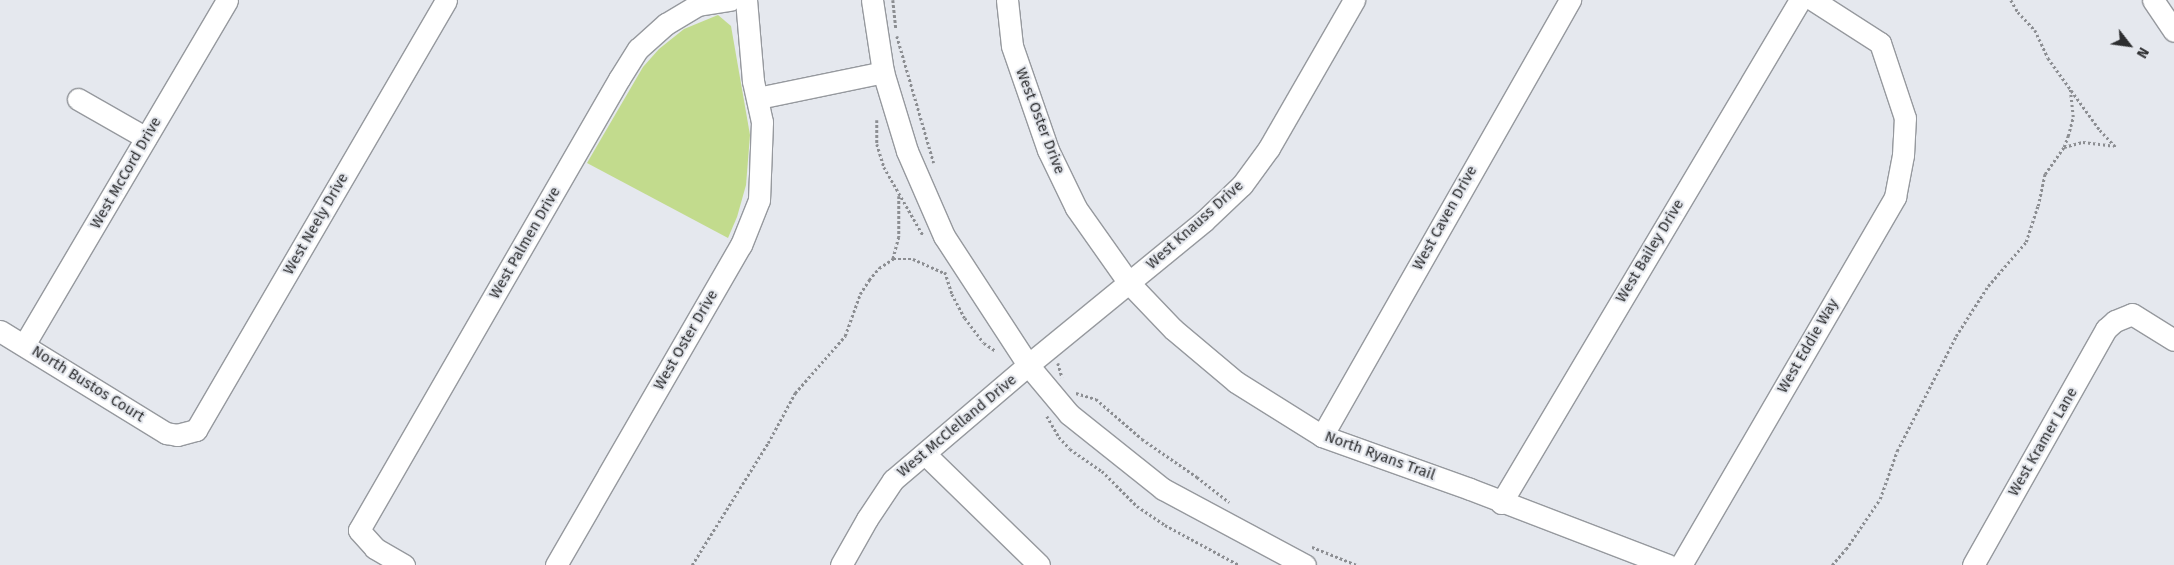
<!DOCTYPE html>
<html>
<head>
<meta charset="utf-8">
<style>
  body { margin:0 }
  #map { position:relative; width:2174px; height:565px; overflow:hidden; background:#e5e8ee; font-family:"Fira Sans",sans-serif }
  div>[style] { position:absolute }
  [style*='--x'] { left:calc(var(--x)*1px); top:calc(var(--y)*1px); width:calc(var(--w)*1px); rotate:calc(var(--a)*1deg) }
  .green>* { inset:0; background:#c2db8d }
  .path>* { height:2.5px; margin-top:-1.25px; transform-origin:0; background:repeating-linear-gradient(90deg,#8c8e92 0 2.5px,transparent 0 5px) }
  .roads { filter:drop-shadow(1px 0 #96999e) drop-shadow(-1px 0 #96999e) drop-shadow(0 1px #96999e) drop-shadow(0 -1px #96999e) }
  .minor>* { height:21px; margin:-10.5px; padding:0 10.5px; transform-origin:10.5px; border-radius:10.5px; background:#fff }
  span { translate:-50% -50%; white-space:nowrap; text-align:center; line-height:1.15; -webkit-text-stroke:4px #e5e8ee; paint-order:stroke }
  .street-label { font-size:15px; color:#2d2e30 }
  .north { position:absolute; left:2104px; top:20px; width:50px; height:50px; -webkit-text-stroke:4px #e5e8ee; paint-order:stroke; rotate:120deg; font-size:14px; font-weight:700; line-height:20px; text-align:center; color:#2d2e30 }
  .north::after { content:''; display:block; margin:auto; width:18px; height:22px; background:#2d2e30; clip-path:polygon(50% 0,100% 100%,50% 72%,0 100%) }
</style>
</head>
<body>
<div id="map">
  <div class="green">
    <div style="clip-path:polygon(718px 15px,731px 26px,750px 135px,746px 185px,737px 217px,728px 238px,587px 163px,643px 67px,659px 49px,684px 29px)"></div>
  </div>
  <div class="path">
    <div style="--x:893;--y:0;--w:28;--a:84"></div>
    <div style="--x:2011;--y:0;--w:14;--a:60"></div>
    <div style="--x:2018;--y:12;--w:25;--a:47"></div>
    <div style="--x:2035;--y:30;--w:31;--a:65"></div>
    <div style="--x:2048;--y:58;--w:89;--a:54.2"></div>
    <div style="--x:2100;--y:130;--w:23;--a:47"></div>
    <div style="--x:897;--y:36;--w:132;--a:73.8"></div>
    <div style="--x:877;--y:120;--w:24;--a:90"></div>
    <div style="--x:877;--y:144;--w:24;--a:73"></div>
    <div style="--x:884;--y:167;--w:78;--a:60.2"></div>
    <div style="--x:2064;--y:147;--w:20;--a:-15"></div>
    <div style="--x:2083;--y:142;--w:31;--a:7"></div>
    <div style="--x:899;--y:196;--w:41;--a:90"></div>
    <div style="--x:899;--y:237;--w:23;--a:105"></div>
    <div style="--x:893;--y:259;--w:20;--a:0"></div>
    <div style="--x:913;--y:259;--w:34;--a:24"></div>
    <div style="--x:945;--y:272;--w:23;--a:72"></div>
    <div style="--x:952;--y:294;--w:27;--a:62"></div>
    <div style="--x:965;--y:318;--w:31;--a:53"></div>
    <div style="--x:984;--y:343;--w:14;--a:34"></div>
    <div style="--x:1058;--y:363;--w:15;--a:74"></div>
    <div style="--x:1076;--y:393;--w:21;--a:17"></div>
    <div style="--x:1096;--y:399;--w:61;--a:41"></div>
    <div style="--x:1142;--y:439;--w:67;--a:34.6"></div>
    <div style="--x:1197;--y:477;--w:41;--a:38"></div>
    <div style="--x:1047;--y:416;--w:24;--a:60"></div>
    <div style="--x:1059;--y:437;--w:16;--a:47"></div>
    <div style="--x:1070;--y:449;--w:39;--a:35"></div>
    <div style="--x:1102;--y:471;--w:49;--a:45"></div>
    <div style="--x:1137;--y:506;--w:34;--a:34"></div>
    <div style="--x:1165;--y:525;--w:84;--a:28.4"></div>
    <div style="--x:1312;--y:547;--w:48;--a:21.8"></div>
    <div style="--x:692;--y:565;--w:144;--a:-58.1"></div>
    <div style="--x:768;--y:443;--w:57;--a:-61.6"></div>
    <div style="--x:795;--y:393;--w:76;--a:-48.7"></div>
    <div style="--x:845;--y:336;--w:45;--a:-70.3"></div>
    <div style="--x:860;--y:294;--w:17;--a:-57"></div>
    <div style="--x:869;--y:280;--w:16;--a:-50"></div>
    <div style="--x:879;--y:268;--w:17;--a:-33"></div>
    <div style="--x:1832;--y:565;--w:21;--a:-49"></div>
    <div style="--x:1846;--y:549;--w:60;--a:-55.8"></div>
    <div style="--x:1880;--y:499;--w:51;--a:-70.5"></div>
    <div style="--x:1897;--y:451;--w:129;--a:-62.8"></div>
    <div style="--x:1956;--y:336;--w:59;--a:-57.4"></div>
    <div style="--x:1988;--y:286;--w:58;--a:-49.2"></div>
    <div style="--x:2026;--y:242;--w:38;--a:-72"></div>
    <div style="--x:2038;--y:206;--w:33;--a:-78"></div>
    <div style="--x:2045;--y:174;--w:33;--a:-55"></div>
    <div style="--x:2064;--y:147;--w:12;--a:-70"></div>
    <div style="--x:2068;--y:136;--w:20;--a:-75"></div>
    <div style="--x:2073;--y:117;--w:28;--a:-96"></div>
  </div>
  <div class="roads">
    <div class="minor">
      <div style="--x:872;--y:0;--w:73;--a:81.3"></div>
      <div style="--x:883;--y:72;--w:83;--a:73.1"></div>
      <div style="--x:907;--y:151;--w:93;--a:66.5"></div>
      <div style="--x:944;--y:236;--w:154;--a:56.9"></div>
      <div style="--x:1028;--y:365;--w:64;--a:50.1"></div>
      <div style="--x:1069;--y:414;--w:120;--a:38.6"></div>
      <div style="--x:1163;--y:489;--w:161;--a:28.2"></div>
      <div style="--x:1007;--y:0;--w:46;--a:83.8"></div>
      <div style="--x:1012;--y:46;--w:110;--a:70.9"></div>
      <div style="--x:1048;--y:150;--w:64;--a:64.2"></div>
      <div style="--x:1076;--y:208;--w:92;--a:54.8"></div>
      <div style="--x:1129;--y:283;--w:64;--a:46.3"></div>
      <div style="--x:1173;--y:329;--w:82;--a:40.1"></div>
      <div style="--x:1236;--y:382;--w:102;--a:32.1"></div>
      <div style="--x:1322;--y:436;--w:157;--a:19.7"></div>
      <div style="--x:1470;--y:489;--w:212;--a:21"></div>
      <div style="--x:2153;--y:0;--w:37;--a:56"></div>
      <div style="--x:758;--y:98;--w:128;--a:-11.7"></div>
      <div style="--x:78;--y:99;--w:78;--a:29.8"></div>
      <div style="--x:0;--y:331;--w:195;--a:31.6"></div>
      <div style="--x:166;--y:433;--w:11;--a:10"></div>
      <div style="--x:177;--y:435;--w:20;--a:-15"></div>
      <div style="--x:196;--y:430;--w:497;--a:-59.8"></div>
      <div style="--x:24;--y:345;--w:400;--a:-59.5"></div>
      <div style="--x:1322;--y:436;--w:502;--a:-60.37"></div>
      <div style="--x:925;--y:454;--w:159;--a:44.2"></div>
      <div style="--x:1501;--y:503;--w:585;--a:-59.27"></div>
      <div style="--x:404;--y:565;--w:34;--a:-150"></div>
      <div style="--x:375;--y:548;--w:24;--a:-132"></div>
      <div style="--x:359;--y:530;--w:521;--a:-60.04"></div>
      <div style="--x:619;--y:79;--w:36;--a:-58"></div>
      <div style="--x:638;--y:49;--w:38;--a:-42"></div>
      <div style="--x:666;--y:24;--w:37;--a:-31"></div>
      <div style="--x:698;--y:5;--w:32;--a:-9"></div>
      <div style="--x:556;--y:565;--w:370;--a:-60"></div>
      <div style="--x:741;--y:245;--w:48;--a:-68.2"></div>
      <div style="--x:759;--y:200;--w:78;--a:-87.8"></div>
      <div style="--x:762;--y:122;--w:42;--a:-102.4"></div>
      <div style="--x:753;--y:81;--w:81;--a:-94.9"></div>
      <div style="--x:841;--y:565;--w:53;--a:-60.5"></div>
      <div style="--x:867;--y:519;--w:47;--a:-56.3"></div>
      <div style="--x:893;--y:480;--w:177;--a:-40.4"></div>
      <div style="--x:1028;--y:365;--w:227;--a:-39.3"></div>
      <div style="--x:1204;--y:221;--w:52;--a:-43.5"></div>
      <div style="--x:1242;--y:185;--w:46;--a:-53.9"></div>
      <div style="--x:1269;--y:148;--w:171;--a:-60.1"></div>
      <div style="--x:1681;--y:565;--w:426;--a:-59.8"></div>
      <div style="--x:1895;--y:197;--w:43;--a:-79.2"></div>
      <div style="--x:1903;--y:155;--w:37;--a:-87"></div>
      <div style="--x:1905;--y:118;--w:79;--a:-108.4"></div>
      <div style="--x:1880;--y:43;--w:80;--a:-147.3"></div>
      <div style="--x:1973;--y:565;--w:271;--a:-60.6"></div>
      <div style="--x:2106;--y:329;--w:12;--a:-42"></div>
      <div style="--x:2115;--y:321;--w:18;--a:-22"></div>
      <div style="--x:2132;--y:314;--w:49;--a:31.8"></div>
    </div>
  </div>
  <div class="street-label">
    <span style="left:1040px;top:121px;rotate:69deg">West Oster Drive</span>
    <span style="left:126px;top:173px;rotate:-60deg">West McCord Drive</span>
    <span style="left:1445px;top:218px;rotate:-61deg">West Caven Drive</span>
    <span style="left:316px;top:224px;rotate:-60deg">West Neely Drive</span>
    <span style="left:1195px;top:225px;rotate:-42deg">West Knauss Drive</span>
    <span style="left:525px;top:243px;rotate:-60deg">West Palmen Drive</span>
    <span style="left:1650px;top:251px;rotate:-59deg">West Bailey Drive</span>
    <span style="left:686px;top:340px;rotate:-60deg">West Oster Drive</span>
    <span style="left:1808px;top:346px;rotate:-60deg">West Eddie Way</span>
    <span style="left:88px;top:384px;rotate:32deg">North Bustos Court</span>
    <span style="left:957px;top:426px;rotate:-40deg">West McClelland Drive</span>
    <span style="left:2043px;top:442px;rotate:-60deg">West Kramer Lane</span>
    <span style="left:1380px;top:456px;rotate:20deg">North Ryans Trail</span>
  </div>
  <div class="north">N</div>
</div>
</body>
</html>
